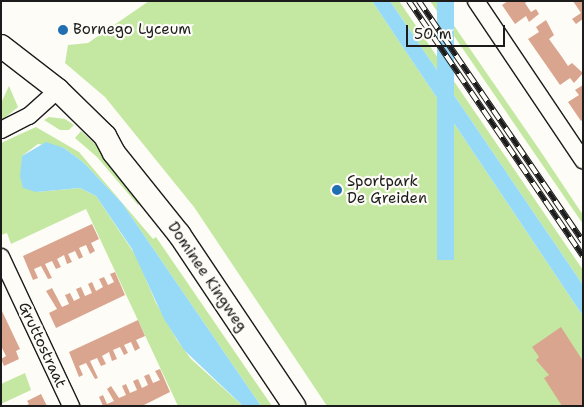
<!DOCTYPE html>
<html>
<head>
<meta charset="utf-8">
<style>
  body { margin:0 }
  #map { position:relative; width:584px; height:407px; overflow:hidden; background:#fdfcf7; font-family:"Shantell Sans",sans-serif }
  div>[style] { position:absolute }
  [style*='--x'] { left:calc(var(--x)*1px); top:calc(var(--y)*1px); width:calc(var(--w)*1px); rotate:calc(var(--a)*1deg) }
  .green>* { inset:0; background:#c4e8a1 }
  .water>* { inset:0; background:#96daf8; transform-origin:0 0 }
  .building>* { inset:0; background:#daa58f }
  .roads { filter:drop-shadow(1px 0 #1c1c1c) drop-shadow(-1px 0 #1c1c1c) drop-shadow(0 1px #1c1c1c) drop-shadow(0 -1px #1c1c1c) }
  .minor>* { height:16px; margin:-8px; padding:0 8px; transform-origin:8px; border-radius:8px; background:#fdfcf7 }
  .secondary>* { height:22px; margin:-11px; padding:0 11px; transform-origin:11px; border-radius:11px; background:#fdfcf7 }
  .rail>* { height:5.5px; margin-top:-2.75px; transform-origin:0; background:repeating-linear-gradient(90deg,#fdfcf7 0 11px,#1c1c1c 0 22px); box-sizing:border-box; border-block:1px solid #1c1c1c }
  .dots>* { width:14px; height:14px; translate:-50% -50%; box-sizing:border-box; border:2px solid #fdfcf7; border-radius:50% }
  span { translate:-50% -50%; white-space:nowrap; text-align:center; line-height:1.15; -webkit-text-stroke:4.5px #fdfcf7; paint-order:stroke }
  .poi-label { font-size:15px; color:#1c1c1c }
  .left { translate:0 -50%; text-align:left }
  .street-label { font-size:15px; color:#1c1c1c }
  .frame { position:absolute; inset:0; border:2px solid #1c1c1c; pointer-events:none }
  .scale { position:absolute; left:406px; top:25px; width:99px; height:22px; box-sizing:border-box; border:2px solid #1c1c1c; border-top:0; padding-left:6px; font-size:15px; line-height:18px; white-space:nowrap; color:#1c1c1c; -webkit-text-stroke:4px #fdfcf7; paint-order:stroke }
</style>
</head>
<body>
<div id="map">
  <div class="green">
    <div style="clip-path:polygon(149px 1px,372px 1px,583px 316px,583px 406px,327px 406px,194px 207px,105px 97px,65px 63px,68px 45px,88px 43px)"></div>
    <div style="clip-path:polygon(390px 1px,399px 1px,583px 270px,583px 285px)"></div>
    <div style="clip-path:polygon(430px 1px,437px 1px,539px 149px,583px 215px,583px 224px)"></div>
    <div style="clip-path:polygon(9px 86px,18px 107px,1px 121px,1px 103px)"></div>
    <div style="clip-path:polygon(49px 117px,65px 119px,74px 125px,69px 130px,60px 130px,44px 120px)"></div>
    <div style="clip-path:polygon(36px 127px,79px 152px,153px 239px,156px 237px,272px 406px,261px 406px,122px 203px,83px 162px,64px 148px,38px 144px,22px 156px,36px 192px,80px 188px,96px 196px,136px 256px,156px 303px,177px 340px,191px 359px,243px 406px,178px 406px,86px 209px,11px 244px,7px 233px,1px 235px,1px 143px)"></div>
    <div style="clip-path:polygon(81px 131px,109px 157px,141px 203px,138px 205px,97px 157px,75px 138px)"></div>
    <div style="clip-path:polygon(25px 373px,31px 390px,1px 404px,1px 384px)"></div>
  </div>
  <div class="water">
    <div style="clip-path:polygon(372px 1px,390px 1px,583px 285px,583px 316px)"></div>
    <div style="left:437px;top:1px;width:17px;height:259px"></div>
    <div style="clip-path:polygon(46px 142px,64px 148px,83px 162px,122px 203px,261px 406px,243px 406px,184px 350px,164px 319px,132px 249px,96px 196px,80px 188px,36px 192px,23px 188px,20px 176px,22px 156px)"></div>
  </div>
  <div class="building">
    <div style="clip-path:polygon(508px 1px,528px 1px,525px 3px,531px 12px,536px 9px,539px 14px,529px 22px,526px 16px,515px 24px,502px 5px)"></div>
    <div style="clip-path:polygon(573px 1px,583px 1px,583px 19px,576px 24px,572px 19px,581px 13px)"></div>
    <div style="clip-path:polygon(546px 20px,554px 35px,549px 39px,562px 57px,568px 66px,572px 63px,583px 73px,574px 83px,570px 78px,560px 85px,528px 39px,539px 32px,536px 27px)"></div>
    <div style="clip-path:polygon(583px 85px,583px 119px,581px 121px,568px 102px,579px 95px,575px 90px)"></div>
    <div style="clip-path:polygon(92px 224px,99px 239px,91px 243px,95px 251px,90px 254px,86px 245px,79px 248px,83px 257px,79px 259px,75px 251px,68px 254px,72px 262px,67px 264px,64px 255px,57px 259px,61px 267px,56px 269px,52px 261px,45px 264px,52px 278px,48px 279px,41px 266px,34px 269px,38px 278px,33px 280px,23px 256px)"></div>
    <div style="clip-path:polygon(115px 272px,125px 295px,56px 328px,49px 313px,57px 309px,46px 291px,52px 288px,62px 307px,69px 304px,65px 295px,70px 293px,74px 301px,80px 298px,76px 289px,81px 287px,85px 296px,92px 293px,88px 284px,92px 282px,96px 291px,103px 287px,99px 279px,104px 277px,108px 285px,114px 282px,110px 274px)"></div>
    <div style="clip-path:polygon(1px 309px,20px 349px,16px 351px,19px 359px,4px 366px,1px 359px,6px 356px,1px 346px)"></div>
    <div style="clip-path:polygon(138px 320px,145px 336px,136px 340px,140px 348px,135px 351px,131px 342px,124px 345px,128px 353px,124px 355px,120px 347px,113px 350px,117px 359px,112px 361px,109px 352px,102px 356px,106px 364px,101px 366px,97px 358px,90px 361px,98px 378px,95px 379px,86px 363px,79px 366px,83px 375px,79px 377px,69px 352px)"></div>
    <div style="clip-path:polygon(561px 327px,583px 361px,583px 406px,562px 406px,544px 378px,549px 375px,536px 360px,539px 357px,532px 347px)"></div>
    <div style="clip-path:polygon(160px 369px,170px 392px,142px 406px,103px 406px,99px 397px,103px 395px,107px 404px,114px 401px,107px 389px,111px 386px,119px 398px,126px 395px,122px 386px,126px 384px,130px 393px,137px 390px,133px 381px,138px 379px,142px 388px,148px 385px,144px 376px,149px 374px,153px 383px,160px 380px,155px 371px)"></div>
    <div style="clip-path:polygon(41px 394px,47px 406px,25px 406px,29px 404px,27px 401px)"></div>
  </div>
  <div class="roads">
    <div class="minor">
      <div style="--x:476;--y:1;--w:192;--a:56.1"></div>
      <div style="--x:1;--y:130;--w:31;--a:-27"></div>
      <div style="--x:29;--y:116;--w:39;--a:-42"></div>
      <div style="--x:1;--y:257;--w:165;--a:64.8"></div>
    </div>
    <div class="secondary">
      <div style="--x:1;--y:46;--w:72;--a:37.7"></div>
      <div style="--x:58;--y:90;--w:66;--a:44.4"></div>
      <div style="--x:105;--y:136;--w:19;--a:62"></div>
      <div style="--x:114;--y:153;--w:104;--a:51.3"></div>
      <div style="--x:179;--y:234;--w:207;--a:56.2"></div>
    </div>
  </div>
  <div class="rail">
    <div style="--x:409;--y:1;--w:309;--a:55.7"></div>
    <div style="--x:419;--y:1;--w:291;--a:55.7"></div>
  </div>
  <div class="dots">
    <div style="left:63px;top:30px;background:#1f6fb2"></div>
    <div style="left:337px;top:190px;background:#1f6fb2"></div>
  </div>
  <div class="poi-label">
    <span class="left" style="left:73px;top:30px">Bornego Lyceum</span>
    <span class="left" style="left:347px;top:190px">Sportpark<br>De Greiden</span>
  </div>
  <div class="street-label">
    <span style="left:207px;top:277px;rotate:56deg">Dominee Kingweg</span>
    <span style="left:42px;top:345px;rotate:65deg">Gruttostraat</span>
  </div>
  <div class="frame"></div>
  <div class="scale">50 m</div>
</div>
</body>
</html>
